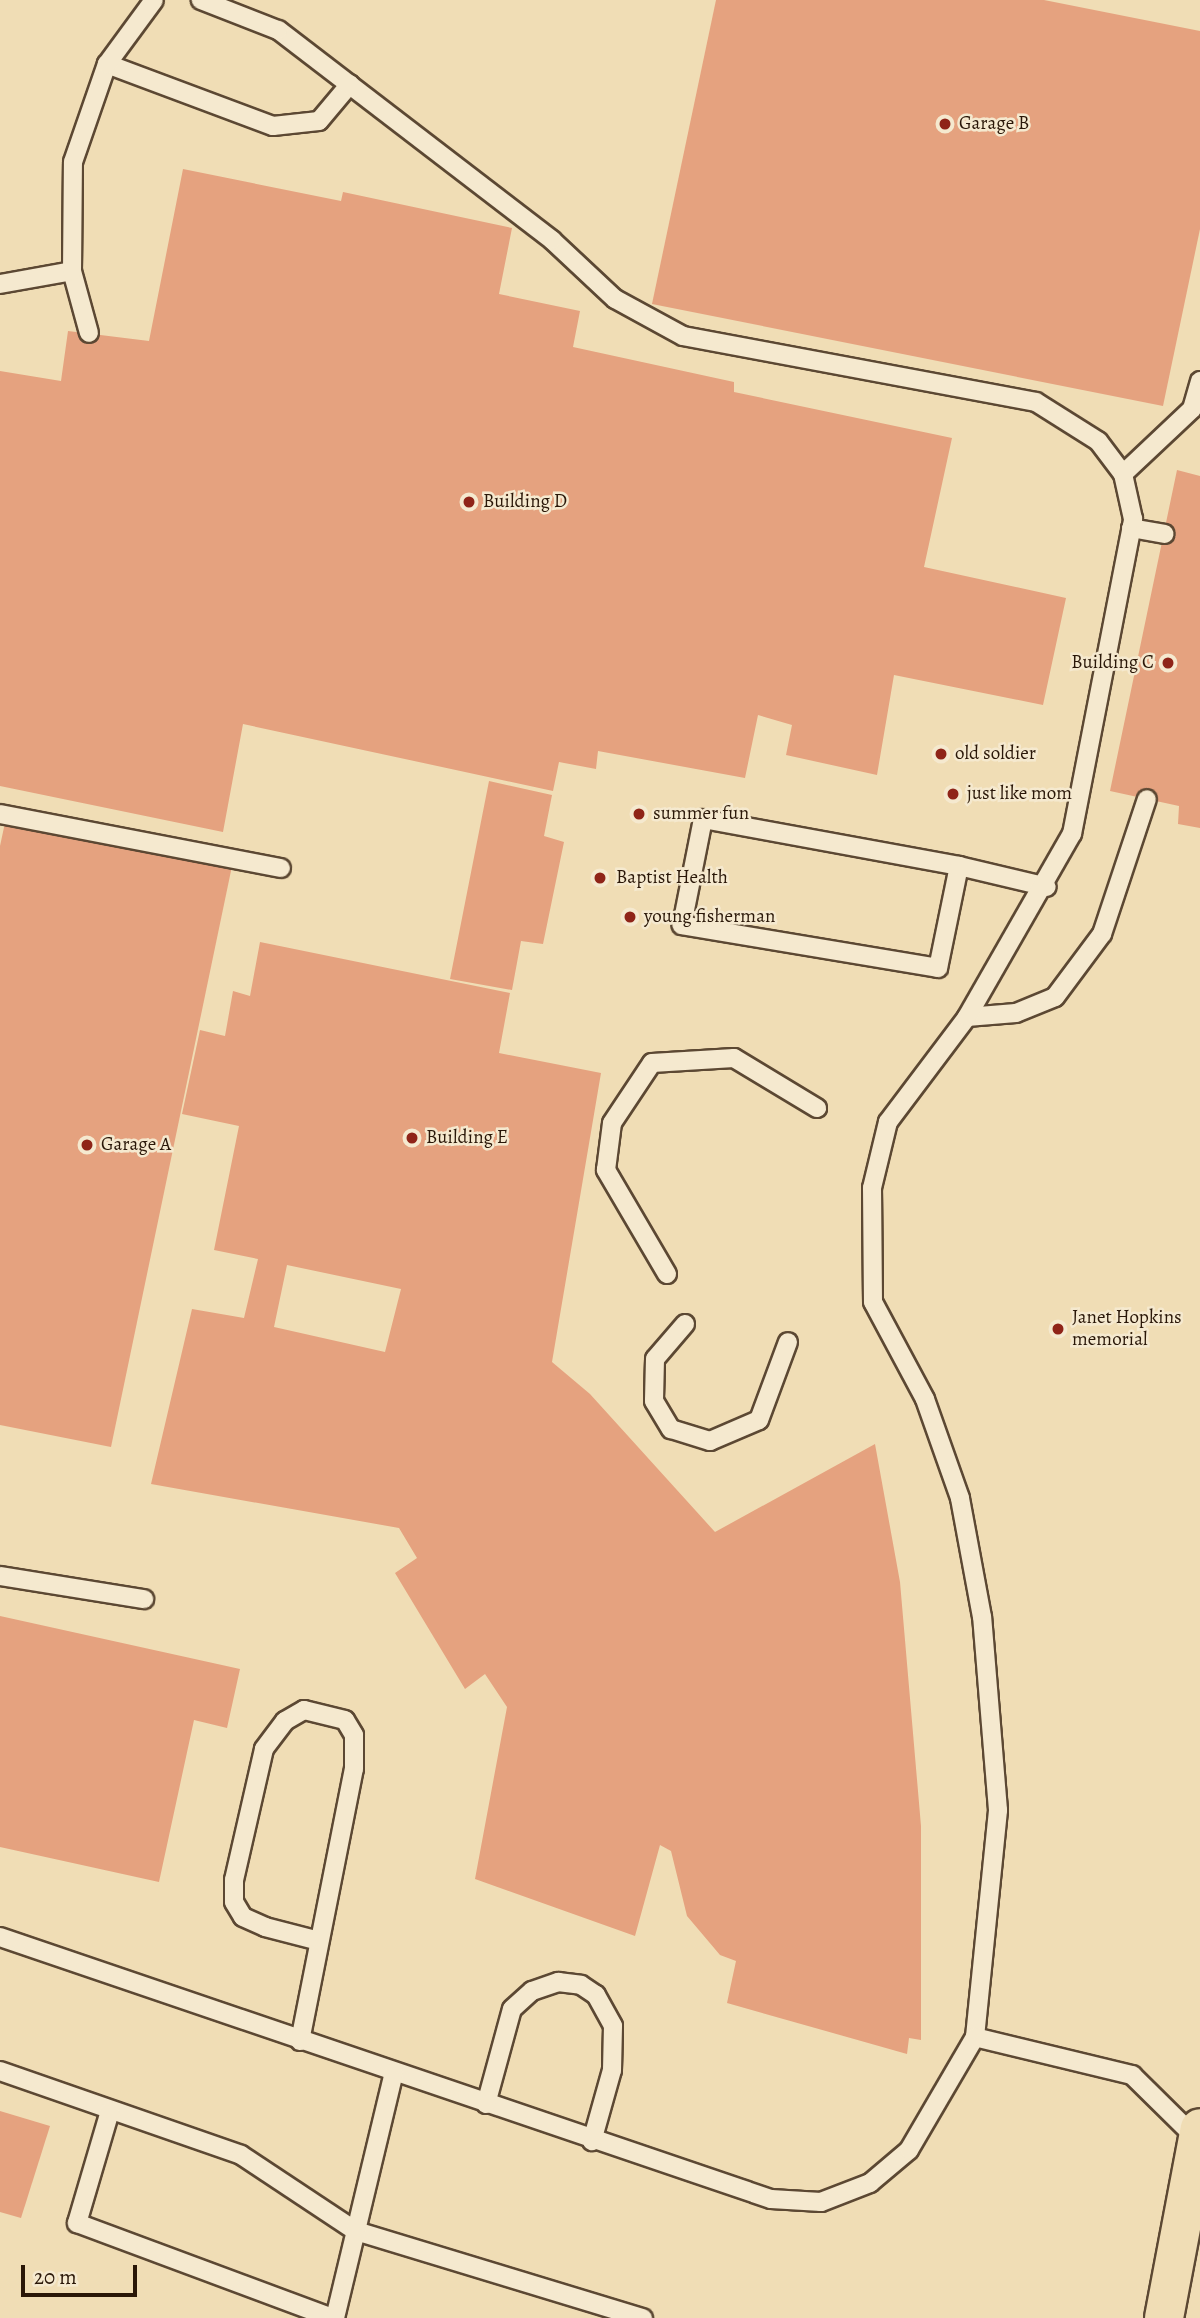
<!DOCTYPE html>
<style>
body{margin:0}
#map{position:relative;width:1200px;height:2318px;overflow:hidden;background:#f0ddb5;font-family:Alegreya,serif}
div>[style]{position:absolute}
.building>*{inset:0;background:#e5a27f}
.roads{filter:drop-shadow(2px 0 #5c4833) drop-shadow(-2px 0 #5c4833) drop-shadow(0 2px #5c4833) drop-shadow(0 -2px #5c4833)}
.service>*{height:18px;margin:-9px;padding:0 9px;transform-origin:9px;border-radius:9px;background:#f5e9cf}
.primary>*{height:38px;margin:-19px;padding:0 19px;transform-origin:19px;border-radius:19px;background:#f0ddb5}
.dots>*{width:19px;height:19px;translate:-50% -50%;box-sizing:border-box;border:4px solid #f5e9cf;border-radius:50%}
span{translate:-50% -50%;white-space:nowrap;text-align:center;line-height:1.15;-webkit-text-stroke:5px #f5e9cf;paint-order:stroke}
.poi-label{font-size:19px;color:#2a1708}
.left{translate:0 -50%;text-align:left}
.right{translate:-100% -50%;text-align:right}
.scale{position:absolute;left:21px;top:2265px;width:116px;height:32px;box-sizing:border-box;border:4px solid #2a1708;border-top:0;padding-left:9px;font-size:21px;line-height:24px;white-space:nowrap;color:#2a1708;-webkit-text-stroke:5px #f5e9cf;paint-order:stroke}
</style>
<div id="map">
<div class="building">
<div style="clip-path:polygon(716px 0,1044px 0,1200px 31px,1200px 229px,1163px 406px,652px 304px)"></div>
<div style="clip-path:polygon(183px 169px,341px 201px,343px 192px,512px 228px,499px 294px,580px 311px,573px 347px,734px 382px,734px 392px,952px 438px,924px 567px,1066px 598px,1043px 705px,894px 675px,877px 775px,786px 755px,792px 725px,758px 715px,745px 778px,598px 751px,596px 769px,559px 762px,553px 791px,243px 724px,223px 832px,0 786px,0 371px,61px 381px,68px 331px,149px 341px)"></div>
<div style="clip-path:polygon(1177px 470px,1200px 476px,1200px 828px,1178px 824px,1179px 806px,1110px 791px)"></div>
<div style="clip-path:polygon(489px 781px,552px 795px,544px 836px,564px 842px,543px 944px,521px 941px,512px 990px,450px 979px)"></div>
<div style="clip-path:polygon(6px 818px,232px 866px,111px 1447px,0 1425px,0 846px)"></div>
<div style="clip-path:polygon(evenodd,260px 942px,510px 993px,499px 1053px,601px 1073px,552px 1362px,590px 1394px,715px 1532px,875px 1444px,900px 1582px,921px 1826px,921px 2040px,909px 2038px,907px 2054px,727px 2003px,736px 1961px,720px 1955px,687px 1916px,671px 1851px,660px 1845px,635px 1936px,475px 1879px,507px 1707px,485px 1674px,465px 1689px,395px 1573px,417px 1558px,399px 1528px,151px 1484px,192px 1309px,244px 1318px,258px 1259px,214px 1250px,239px 1126px,182px 1114px,200px 1030px,225px 1036px,233px 991px,250px 996px,260px 942px,287px 1265px,401px 1289px,385px 1352px,274px 1327px,287px 1265px)"></div>
<div style="clip-path:polygon(0 1616px,240px 1669px,227px 1728px,194px 1720px,159px 1882px,0 1847px)"></div>
<div style="clip-path:polygon(0 2111px,50px 2126px,21px 2218px,0 2212px)"></div>
</div>
<div class="roads">
<div class="service">
<div style="left:107px;top:64px;width:177px;rotate:20.5deg"></div>
<div style="left:273px;top:126px;width:46px;rotate:-6.2deg"></div>
<div style="left:319px;top:121px;width:48px;rotate:-50deg"></div>
<div style="left:72px;top:271px;width:64px;rotate:74.7deg"></div>
<div style="left:0;top:284px;width:73px;rotate:-10.2deg"></div>
<div style="left:72px;top:271px;width:109px;rotate:-89.5deg"></div>
<div style="left:73px;top:162px;width:104px;rotate:-70.9deg"></div>
<div style="left:107px;top:64px;width:79px;rotate:-53.7deg"></div>
<div style="left:1123px;top:474px;width:95px;rotate:-43.3deg"></div>
<div style="left:1192px;top:409px;width:29px;rotate:-74deg"></div>
<div style="left:1131px;top:528px;width:34px;rotate:10deg"></div>
<div style="left:0;top:814px;width:286px;rotate:10.9deg"></div>
<div style="left:959px;top:866px;width:104px;rotate:101.6deg"></div>
<div style="left:938px;top:968px;width:260px;rotate:-170.5deg"></div>
<div style="left:682px;top:925px;width:108px;rotate:-78.8deg"></div>
<div style="left:703px;top:819px;width:260px;rotate:10.4deg"></div>
<div style="left:959px;top:866px;width:90px;rotate:13.4deg"></div>
<div style="left:967px;top:1017px;width:49px;rotate:-4.7deg"></div>
<div style="left:1016px;top:1013px;width:42px;rotate:-22.3deg"></div>
<div style="left:1055px;top:997px;width:79px;rotate:-53.3deg"></div>
<div style="left:1102px;top:934px;width:142px;rotate:-71.6deg"></div>
<div style="left:667px;top:1274px;width:121px;rotate:-120.4deg"></div>
<div style="left:606px;top:1170px;width:47px;rotate:-82.7deg"></div>
<div style="left:612px;top:1123px;width:72px;rotate:-56.3deg"></div>
<div style="left:652px;top:1063px;width:82px;rotate:-3.5deg"></div>
<div style="left:734px;top:1058px;width:97px;rotate:31.1deg"></div>
<div style="left:685px;top:1324px;width:46px;rotate:130.6deg"></div>
<div style="left:655px;top:1359px;width:42px;rotate:91.4deg"></div>
<div style="left:654px;top:1401px;width:33px;rotate:59deg"></div>
<div style="left:671px;top:1429px;width:41px;rotate:17.1deg"></div>
<div style="left:710px;top:1441px;width:53px;rotate:-23.2deg"></div>
<div style="left:759px;top:1420px;width:83px;rotate:-69.6deg"></div>
<div style="left:0;top:1576px;width:146px;rotate:9.1deg"></div>
<div style="left:0;top:1937px;width:814px;rotate:18.77deg"></div>
<div style="left:771px;top:2199px;width:50px;rotate:3.4deg"></div>
<div style="left:821px;top:2202px;width:53px;rotate:-21.2deg"></div>
<div style="left:870px;top:2183px;width:51px;rotate:-40.2deg"></div>
<div style="left:909px;top:2150px;width:131px;rotate:-59.7deg"></div>
<div style="left:975px;top:2037px;width:228px;rotate:-84.2deg"></div>
<div style="left:998px;top:1810px;width:194px;rotate:-94.7deg"></div>
<div style="left:982px;top:1617px;width:121px;rotate:-100.5deg"></div>
<div style="left:960px;top:1498px;width:105px;rotate:-109.5deg"></div>
<div style="left:925px;top:1399px;width:110px;rotate:-118.2deg"></div>
<div style="left:873px;top:1302px;width:114px;rotate:-90.5deg"></div>
<div style="left:872px;top:1188px;width:68px;rotate:-76.4deg"></div>
<div style="left:888px;top:1122px;width:131px;rotate:-53deg"></div>
<div style="left:967px;top:1017px;width:211px;rotate:-60.2deg"></div>
<div style="left:1072px;top:834px;width:321px;rotate:-79deg"></div>
<div style="left:1133px;top:519px;width:46px;rotate:-102.5deg"></div>
<div style="left:1123px;top:474px;width:41px;rotate:-127.1deg"></div>
<div style="left:1098px;top:441px;width:73px;rotate:-147.8deg"></div>
<div style="left:1036px;top:402px;width:359px;rotate:-169.4deg"></div>
<div style="left:683px;top:336px;width:77px;rotate:-151.4deg"></div>
<div style="left:615px;top:299px;width:86px;rotate:-136.9deg"></div>
<div style="left:552px;top:240px;width:345px;rotate:-142.5deg"></div>
<div style="left:278px;top:30px;width:83px;rotate:-158.7deg"></div>
<div style="left:975px;top:2037px;width:162px;rotate:13.6deg"></div>
<div style="left:1132px;top:2075px;width:91px;rotate:44.6deg"></div>
<div style="left:300px;top:2041px;width:277px;rotate:-78.8deg"></div>
<div style="left:354px;top:1769px;width:34px;rotate:-90deg"></div>
<div style="left:354px;top:1735px;width:17px;rotate:-121deg"></div>
<div style="left:345px;top:1720px;width:42px;rotate:-166.3deg"></div>
<div style="left:304px;top:1710px;width:22px;rotate:150deg"></div>
<div style="left:285px;top:1721px;width:35px;rotate:127deg"></div>
<div style="left:264px;top:1749px;width:134px;rotate:102.9deg"></div>
<div style="left:234px;top:1880px;width:22px;rotate:90deg"></div>
<div style="left:234px;top:1902px;width:17px;rotate:59deg"></div>
<div style="left:243px;top:1917px;width:24px;rotate:24deg"></div>
<div style="left:265px;top:1927px;width:56px;rotate:14.5deg"></div>
<div style="left:0;top:2071px;width:255px;rotate:19.2deg"></div>
<div style="left:241px;top:2155px;width:138px;rotate:33.5deg"></div>
<div style="left:356px;top:2231px;width:300px;rotate:16.9deg"></div>
<div style="left:486px;top:2104px;width:98px;rotate:-74.7deg"></div>
<div style="left:512px;top:2009px;width:27px;rotate:-42deg"></div>
<div style="left:532px;top:1991px;width:28px;rotate:-19deg"></div>
<div style="left:558px;top:1982px;width:23px;rotate:7deg"></div>
<div style="left:581px;top:1985px;width:18px;rotate:34deg"></div>
<div style="left:596px;top:1995px;width:35px;rotate:61deg"></div>
<div style="left:613px;top:2026px;width:44px;rotate:91.3deg"></div>
<div style="left:612px;top:2070px;width:74px;rotate:105.7deg"></div>
<div style="left:110px;top:2111px;width:117px;rotate:106.4deg"></div>
<div style="left:77px;top:2223px;width:272px;rotate:20.4deg"></div>
<div style="left:335px;top:2318px;width:252px;rotate:-76.5deg"></div>
</div>
<div class="primary">
<div style="left:1164px;top:2318px;width:193px;rotate:-79.3deg"></div>
</div>
</div>
<div class="dots">
<div style="left:945px;top:124px;background:#8f2418"></div>
<div style="left:469px;top:502px;background:#8f2418"></div>
<div style="left:1168px;top:663px;background:#8f2418"></div>
<div style="left:941px;top:754px;background:#8f2418"></div>
<div style="left:953px;top:794px;background:#8f2418"></div>
<div style="left:639px;top:814px;background:#8f2418"></div>
<div style="left:600px;top:878px;background:#8f2418"></div>
<div style="left:630px;top:917px;background:#8f2418"></div>
<div style="left:412px;top:1138px;background:#8f2418"></div>
<div style="left:87px;top:1145px;background:#8f2418"></div>
<div style="left:1058px;top:1329px;background:#8f2418"></div>
</div>
<div class="poi-label">
<span class="left" style="left:959px;top:124px">Garage B</span>
<span class="left" style="left:483px;top:502px">Building D</span>
<span class="right" style="left:1154px;top:663px">Building C</span>
<span class="left" style="left:955px;top:754px">old soldier</span>
<span class="left" style="left:967px;top:794px">just like mom</span>
<span class="left" style="left:653px;top:814px">summer fun</span>
<span class="left" style="left:616px;top:878px">Baptist Health</span>
<span class="left" style="left:644px;top:917px">young fisherman</span>
<span class="left" style="left:426px;top:1138px">Building E</span>
<span class="left" style="left:101px;top:1145px">Garage A</span>
<span class="left" style="left:1072px;top:1329px">Janet Hopkins<br>memorial</span>
</div>
<div class="scale">20 m</div>
</div>
